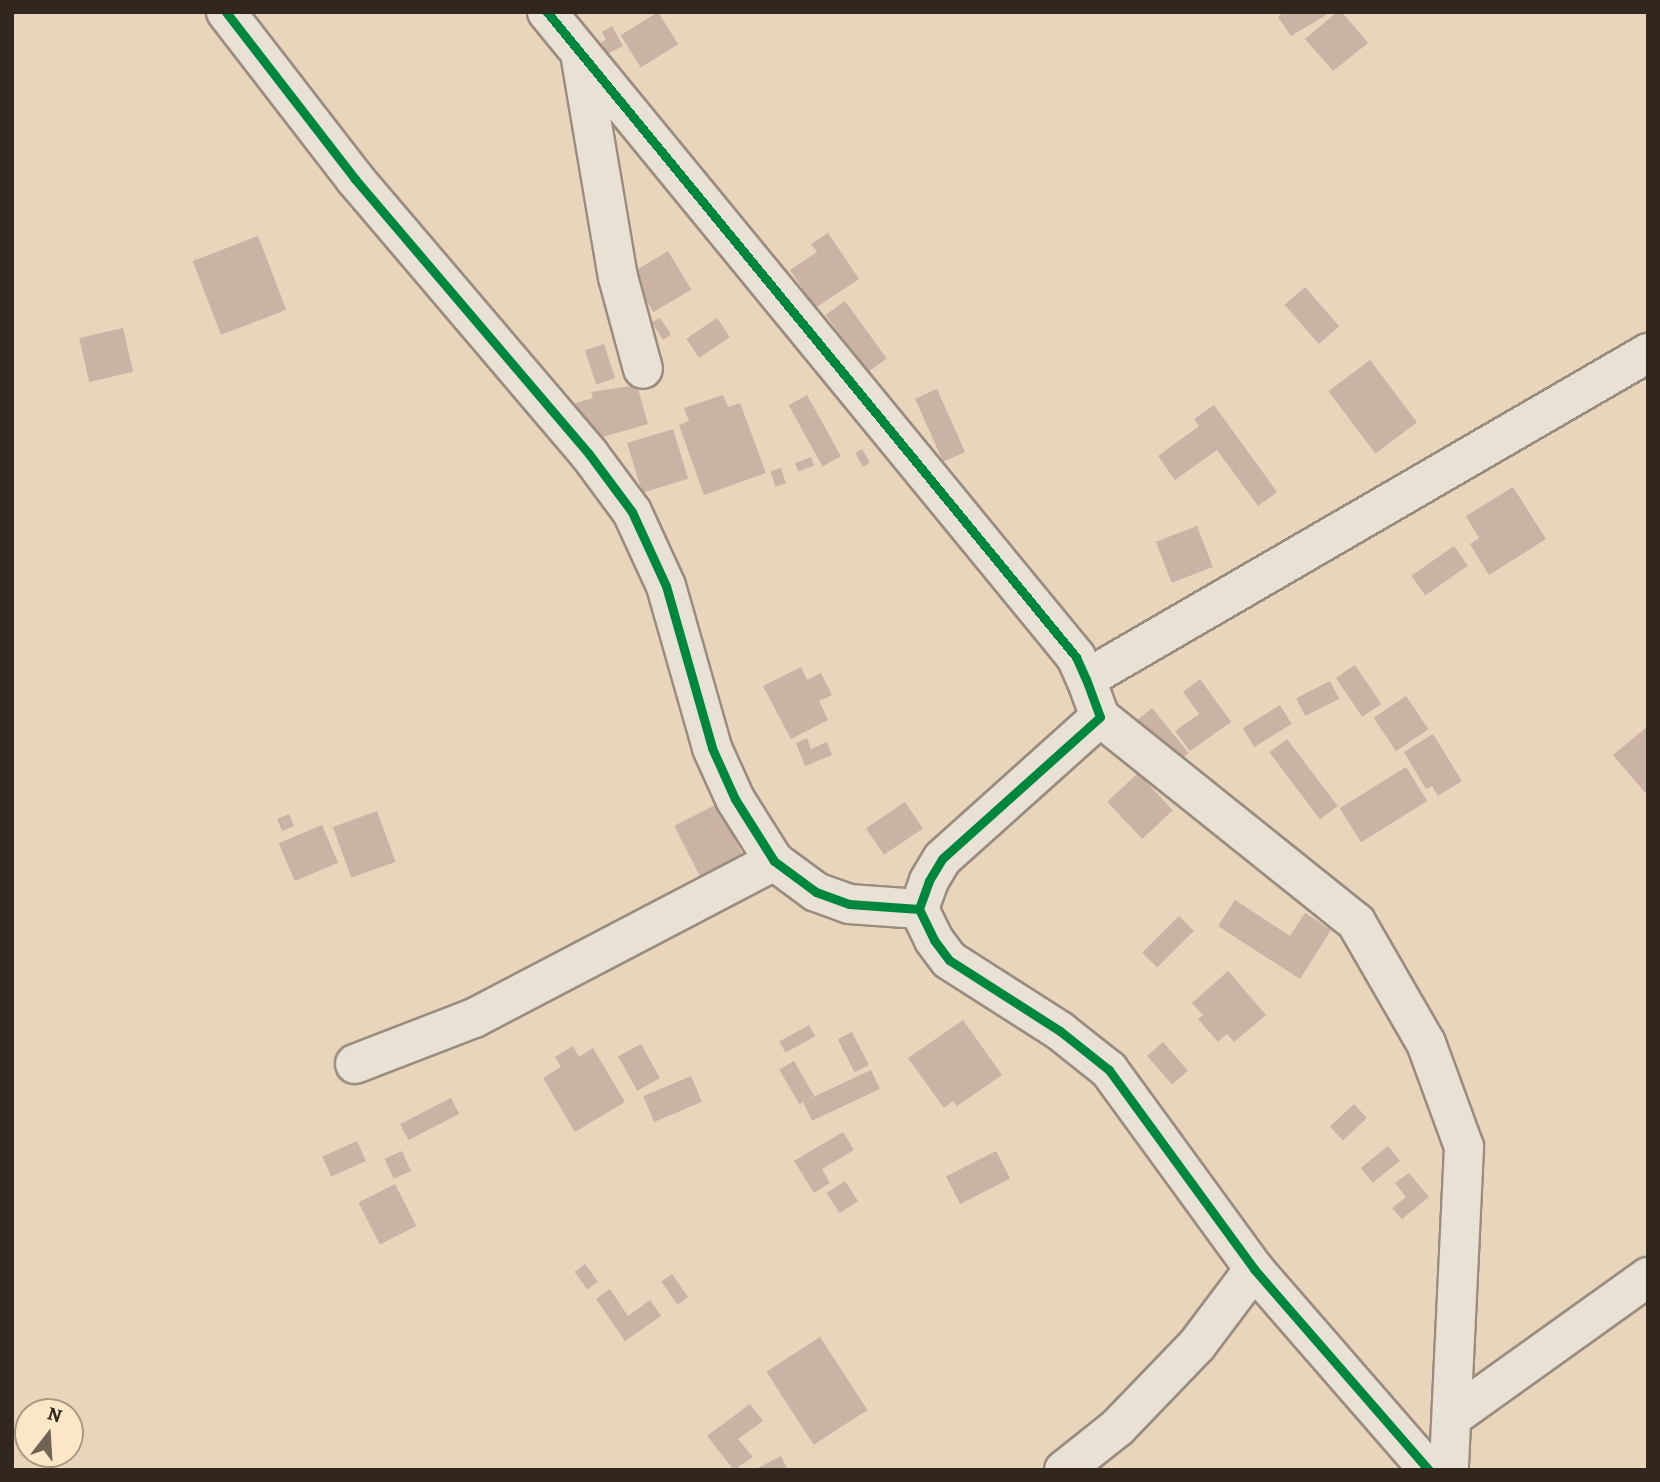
<!DOCTYPE html>
<style>
body{margin:0}
#map{position:relative;width:1660px;height:1482px;overflow:hidden;background:#e8d5bc;font-family:Alegreya,serif}
div>[style]{position:absolute}
.building>*{inset:0;background:#cab2a4;transform-origin:0 0}
.roads{filter:drop-shadow(2px 0 #998d7e) drop-shadow(-2px 0 #998d7e) drop-shadow(0 2px #998d7e) drop-shadow(0 -2px #998d7e)}
.minor>*{height:38px;margin:-19px;padding:0 19px;transform-origin:19px;border-radius:19px;background:#eae1d5}
.cycleway>*{height:9px;margin:-4.5px;padding:0 4.5px;transform-origin:4.5px;border-radius:4.5px;background:#00873e}
span{translate:-50% -50%;white-space:nowrap;text-align:center;line-height:1.15;-webkit-text-stroke:6px #fbe6c8;paint-order:stroke}
.frame{position:absolute;inset:0;border:14px solid #31271e;pointer-events:none}
.north{position:absolute;left:14px;top:1398px;width:70px;height:70px;box-sizing:border-box;background:#fbe6c8;border:2px solid #aa9a84;border-radius:50%;rotate:17deg;font-size:19px;font-weight:700;line-height:28px;text-align:center;color:#31271e}
.north::after{content:'';display:block;margin:auto;width:24px;height:32px;background:#716455;clip-path:polygon(50% 0,100% 100%,50% 72%,0 100%)}
</style>
<div id="map">
<div class="building">
<div style="left:658px;top:12px;width:38px;height:44px;rotate:58deg"></div>
<div style="clip-path:polygon(1284px 12px,1331px 12px,1291px 36px,1278px 17px)"></div>
<div style="clip-path:polygon(1337px 12px,1342px 12px,1368px 43px,1333px 71px,1305px 39px)"></div>
<div style="clip-path:polygon(612px 26px,623px 46px,607px 54px,601px 42px,606px 40px,602px 32px)"></div>
<div style="clip-path:polygon(828px 233px,859px 279px,815px 308px,790px 270px,817px 252px,811px 244px)"></div>
<div style="left:258px;top:236px;width:79px;height:70px;rotate:69deg"></div>
<div style="left:668px;top:251px;width:45px;height:44px;rotate:59deg"></div>
<div style="left:1305px;top:287px;width:52px;height:27px;rotate:49deg"></div>
<div style="left:845px;top:301px;width:71px;height:24px;rotate:54deg"></div>
<div style="clip-path:polygon(660px 318px,671px 334px,663px 340px,652px 322px)"></div>
<div style="left:717px;top:318px;width:23px;height:37px;rotate:56deg"></div>
<div style="left:123px;top:328px;width:45px;height:45px;rotate:77deg"></div>
<div style="left:604px;top:344px;width:36px;height:20px;rotate:72deg"></div>
<div style="left:1370px;top:360px;width:78px;height:52px;rotate:53deg"></div>
<div style="clip-path:polygon(637px 385px,648px 424px,592px 440px,580px 428px,573px 404px,593px 398px,591px 392px)"></div>
<div style="left:937px;top:389px;width:69px;height:24px;rotate:66deg"></div>
<div style="clip-path:polygon(723px 395px,728px 407px,740px 403px,766px 473px,704px 495px,679px 425px,689px 421px,684px 408px)"></div>
<div style="left:807px;top:395px;width:70px;height:21px;rotate:61deg"></div>
<div style="clip-path:polygon(1214px 405px,1277px 492px,1258px 506px,1217px 450px,1175px 480px,1158px 456px,1199px 426px,1194px 419px)"></div>
<div style="left:673px;top:429px;width:52px;height:48px;rotate:73deg"></div>
<div style="left:862px;top:449px;width:16px;height:8px;rotate:60deg"></div>
<div style="left:811px;top:457px;width:9px;height:17px;rotate:69deg"></div>
<div style="left:781px;top:468px;width:16px;height:11px;rotate:72deg"></div>
<div style="clip-path:polygon(1513px 487px,1546px 539px,1489px 575px,1470px 544px,1479px 538px,1466px 516px)"></div>
<div style="left:1197px;top:526px;width:44px;height:44px;rotate:69deg"></div>
<div style="left:1454px;top:546px;width:24px;height:52px;rotate:55deg"></div>
<div style="left:1355px;top:665px;width:47px;height:23px;rotate:56deg"></div>
<div style="clip-path:polygon(801px 667px,807px 680px,821px 673px,832px 695px,819px 701px,828px 720px,791px 739px,763px 686px)"></div>
<div style="clip-path:polygon(1200px 679px,1231px 722px,1190px 751px,1175px 731px,1199px 714px,1183px 692px)"></div>
<div style="left:1330px;top:681px;width:20px;height:38px;rotate:63deg"></div>
<div style="left:1406px;top:696px;width:40px;height:39px;rotate:56deg"></div>
<div style="left:1280px;top:705px;width:22px;height:44px;rotate:58deg"></div>
<div style="left:1152px;top:708px;width:58px;height:21px;rotate:51deg"></div>
<div style="clip-path:polygon(1648px 726px,1648px 796px,1613px 755px)"></div>
<div style="clip-path:polygon(1433px 734px,1462px 781px,1438px 796px,1432px 786px,1426px 789px,1404px 752px)"></div>
<div style="clip-path:polygon(807px 738px,811px 749px,827px 742px,832px 755px,805px 766px,796px 743px)"></div>
<div style="left:1287px;top:739px;width:84px;height:22px;rotate:53deg"></div>
<div style="left:1406px;top:767px;width:40px;height:78px;rotate:58deg"></div>
<div style="left:1138px;top:773px;width:51px;height:42px;rotate:47deg"></div>
<div style="left:905px;top:802px;width:32px;height:47px;rotate:56deg"></div>
<div style="left:717px;top:804px;width:65px;height:48px;rotate:63deg"></div>
<div style="left:377px;top:811px;width:54px;height:47px;rotate:70deg"></div>
<div style="left:289px;top:814px;width:13px;height:13px;rotate:67deg"></div>
<div style="left:322px;top:825px;width:41px;height:47px;rotate:67deg"></div>
<div style="clip-path:polygon(1235px 900px,1290px 936px,1305px 913px,1331px 930px,1300px 979px,1218px 926px)"></div>
<div style="left:1179px;top:916px;width:21px;height:52px;rotate:45deg"></div>
<div style="clip-path:polygon(1228px 971px,1266px 1015px,1234px 1042px,1227px 1034px,1218px 1042px,1198px 1019px,1203px 1015px,1192px 1003px)"></div>
<div style="clip-path:polygon(963px 1020px,1002px 1075px,957px 1106px,953px 1101px,944px 1108px,908px 1058px)"></div>
<div style="left:809px;top:1025px;width:13px;height:34px;rotate:61deg"></div>
<div style="left:852px;top:1032px;width:37px;height:16px;rotate:63deg"></div>
<div style="left:1163px;top:1042px;width:38px;height:21px;rotate:49deg"></div>
<div style="left:641px;top:1044px;width:39px;height:26px;rotate:61deg"></div>
<div style="clip-path:polygon(573px 1046px,579px 1057px,593px 1048px,625px 1102px,575px 1132px,543px 1078px,561px 1067px,555px 1057px)"></div>
<div style="left:794px;top:1061px;width:40px;height:17px;rotate:60deg"></div>
<div style="left:871px;top:1070px;width:21px;height:75px;rotate:65deg"></div>
<div style="left:691px;top:1076px;width:28px;height:52px;rotate:67deg"></div>
<div style="left:451px;top:1098px;width:18px;height:57px;rotate:63deg"></div>
<div style="left:1354px;top:1104px;width:19px;height:33px;rotate:47deg"></div>
<div style="clip-path:polygon(843px 1132px,854px 1150px,822px 1169px,830px 1183px,814px 1193px,794px 1161px)"></div>
<div style="left:357px;top:1141px;width:22px;height:38px;rotate:66deg"></div>
<div style="left:1388px;top:1146px;width:19px;height:35px;rotate:51deg"></div>
<div style="left:402px;top:1151px;width:22px;height:19px;rotate:66deg"></div>
<div style="left:996px;top:1151px;width:31px;height:56px;rotate:63deg"></div>
<div style="clip-path:polygon(1409px 1173px,1429px 1197px,1402px 1219px,1392px 1208px,1406px 1197px,1395px 1183px)"></div>
<div style="left:845px;top:1181px;width:24px;height:22px;rotate:57deg"></div>
<div style="left:395px;top:1184px;width:47px;height:41px;rotate:63deg"></div>
<div style="left:585px;top:1264px;width:22px;height:13px;rotate:54deg"></div>
<div style="left:672px;top:1274px;width:28px;height:13px;rotate:55deg"></div>
<div style="clip-path:polygon(610px 1289px,628px 1316px,650px 1300px,661px 1316px,625px 1341px,596px 1299px)"></div>
<div style="left:820px;top:1337px;width:87px;height:64px;rotate:57deg"></div>
<div style="clip-path:polygon(750px 1404px,763px 1421px,738px 1439px,753px 1457px,734px 1470px,707px 1436px)"></div>
<div style="clip-path:polygon(781px 1456px,788px 1470px,754px 1470px)"></div>
</div>
<div class="roads">
<div class="minor">
<div style="left:226px;top:12px;width:211px;rotate:52.3deg"></div>
<div style="left:355px;top:179px;width:361px;rotate:49.6deg"></div>
<div style="left:589px;top:454px;width:72px;rotate:53.4deg"></div>
<div style="left:632px;top:512px;width:81px;rotate:65.3deg"></div>
<div style="left:666px;top:586px;width:168px;rotate:74.1deg"></div>
<div style="left:712px;top:748px;width:56px;rotate:65.7deg"></div>
<div style="left:735px;top:799px;width:73px;rotate:57.8deg"></div>
<div style="left:774px;top:861px;width:52px;rotate:36.4deg"></div>
<div style="left:816px;top:892px;width:35px;rotate:20deg"></div>
<div style="left:849px;top:904px;width:70px;rotate:4.1deg"></div>
<div style="left:547px;top:12px;width:834px;rotate:50.64deg"></div>
<div style="left:1076px;top:657px;width:24px;rotate:66deg"></div>
<div style="left:1086px;top:679px;width:40px;rotate:69.8deg"></div>
<div style="left:1100px;top:717px;width:212px;rotate:138.1deg"></div>
<div style="left:942px;top:859px;width:26px;rotate:121deg"></div>
<div style="left:929px;top:881px;width:30px;rotate:110deg"></div>
<div style="left:919px;top:909px;width:34px;rotate:64deg"></div>
<div style="left:934px;top:940px;width:25px;rotate:53deg"></div>
<div style="left:949px;top:960px;width:132px;rotate:32.6deg"></div>
<div style="left:1060px;top:1031px;width:63px;rotate:38.5deg"></div>
<div style="left:1109px;top:1070px;width:246px;rotate:53.9deg"></div>
<div style="left:1254px;top:1269px;width:267px;rotate:49deg"></div>
<div style="left:581px;top:59px;width:221px;rotate:80.4deg"></div>
<div style="left:618px;top:277px;width:95px;rotate:74.8deg"></div>
<div style="left:1086px;top:679px;width:650px;rotate:-30.12deg"></div>
<div style="left:1100px;top:717px;width:328px;rotate:38.7deg"></div>
<div style="left:1356px;top:922px;width:140px;rotate:60deg"></div>
<div style="left:1426px;top:1043px;width:111px;rotate:69.9deg"></div>
<div style="left:1464px;top:1147px;width:323px;rotate:92.7deg"></div>
<div style="left:355px;top:1064px;width:128px;rotate:-21.1deg"></div>
<div style="left:474px;top:1018px;width:339px;rotate:-27.6deg"></div>
<div style="left:1454px;top:1416px;width:239px;rotate:-35.6deg"></div>
<div style="left:1064px;top:1470px;width:69px;rotate:-38.5deg"></div>
<div style="left:1118px;top:1427px;width:114px;rotate:-46.1deg"></div>
<div style="left:1197px;top:1345px;width:95px;rotate:-53.1deg"></div>
</div>
</div>
<div class="cycleway">
<div style="left:226px;top:12px;width:211px;rotate:52.3deg"></div>
<div style="left:355px;top:179px;width:361px;rotate:49.6deg"></div>
<div style="left:589px;top:454px;width:72px;rotate:53.4deg"></div>
<div style="left:632px;top:512px;width:81px;rotate:65.3deg"></div>
<div style="left:666px;top:586px;width:168px;rotate:74.1deg"></div>
<div style="left:712px;top:748px;width:56px;rotate:65.7deg"></div>
<div style="left:735px;top:799px;width:73px;rotate:57.8deg"></div>
<div style="left:774px;top:861px;width:52px;rotate:36.4deg"></div>
<div style="left:816px;top:892px;width:35px;rotate:20deg"></div>
<div style="left:849px;top:904px;width:70px;rotate:4.1deg"></div>
<div style="left:547px;top:12px;width:834px;rotate:50.64deg"></div>
<div style="left:1076px;top:657px;width:24px;rotate:66deg"></div>
<div style="left:1086px;top:679px;width:40px;rotate:69.8deg"></div>
<div style="left:1100px;top:717px;width:212px;rotate:138.1deg"></div>
<div style="left:942px;top:859px;width:26px;rotate:121deg"></div>
<div style="left:929px;top:881px;width:30px;rotate:110deg"></div>
<div style="left:919px;top:909px;width:34px;rotate:64deg"></div>
<div style="left:934px;top:940px;width:25px;rotate:53deg"></div>
<div style="left:949px;top:960px;width:132px;rotate:32.6deg"></div>
<div style="left:1060px;top:1031px;width:63px;rotate:38.5deg"></div>
<div style="left:1109px;top:1070px;width:246px;rotate:53.9deg"></div>
<div style="left:1254px;top:1269px;width:267px;rotate:49deg"></div>
</div>
<div class="frame"></div>
<div class="north">N</div>
</div>
